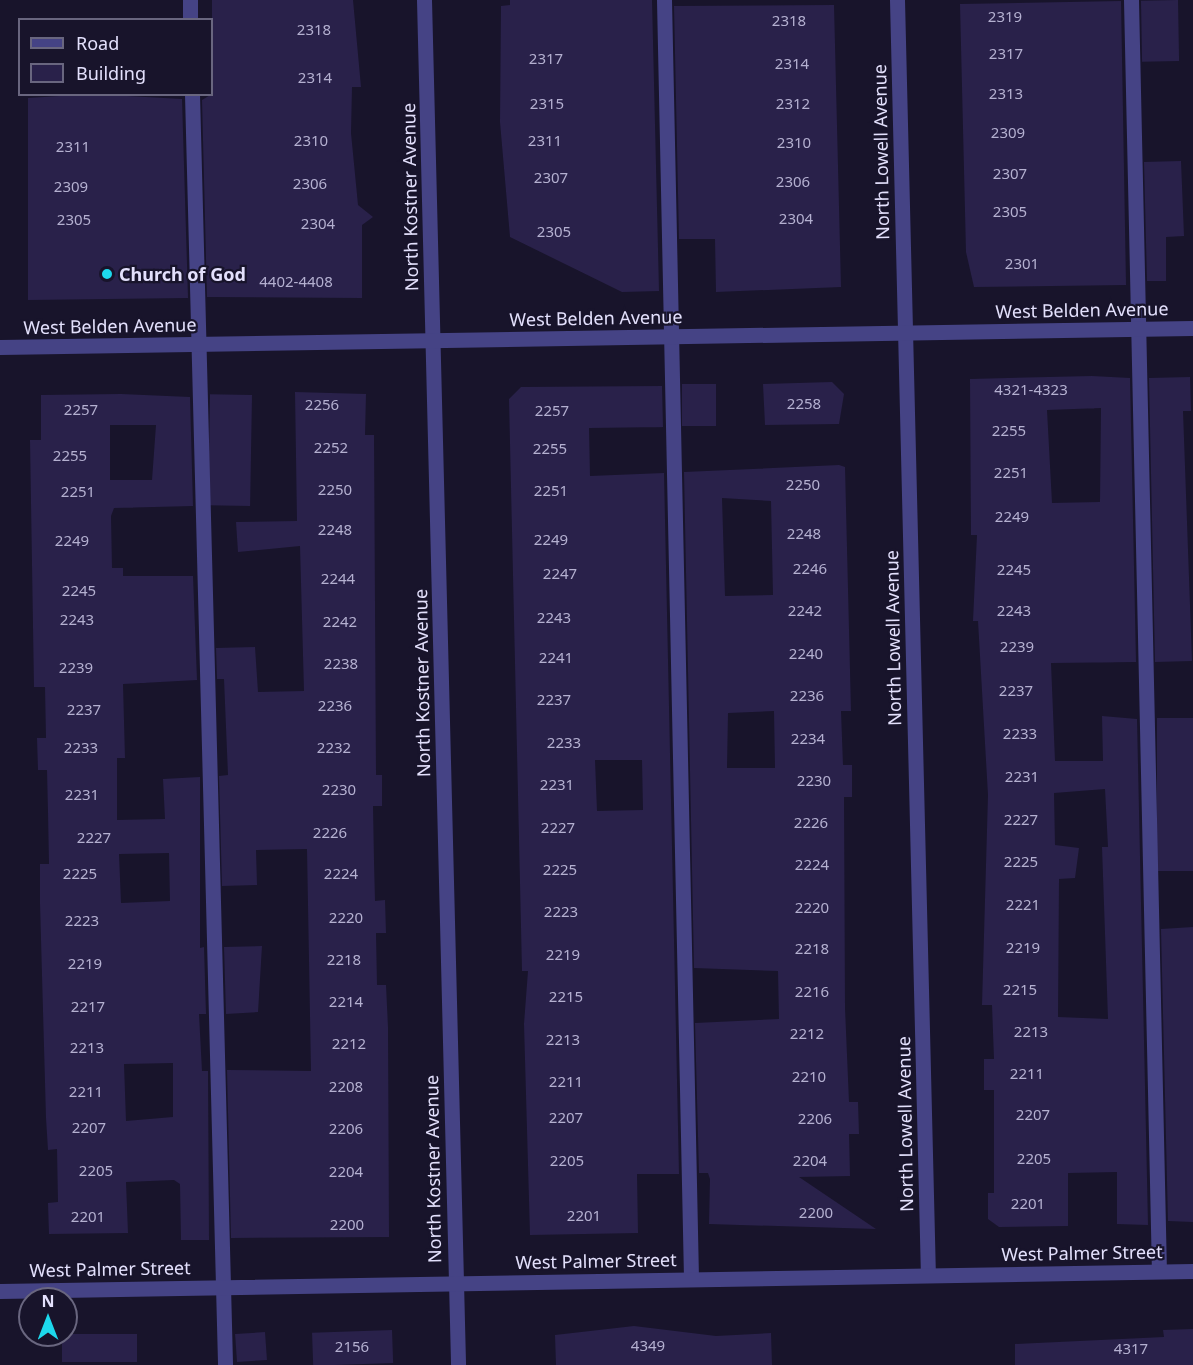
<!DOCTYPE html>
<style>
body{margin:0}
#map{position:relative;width:1193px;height:1365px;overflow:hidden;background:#18142b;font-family:"Noto Sans",sans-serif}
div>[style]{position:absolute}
.building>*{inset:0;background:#29214a;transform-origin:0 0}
.minor>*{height:15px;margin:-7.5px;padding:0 7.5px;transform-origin:7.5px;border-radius:7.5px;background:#454385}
.dots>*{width:16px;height:16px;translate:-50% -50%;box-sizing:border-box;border:3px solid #18142b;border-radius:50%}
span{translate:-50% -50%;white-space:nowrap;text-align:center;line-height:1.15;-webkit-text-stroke:4.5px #18142b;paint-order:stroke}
.number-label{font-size:15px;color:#b4b0d0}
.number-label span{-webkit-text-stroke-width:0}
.street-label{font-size:18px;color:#e3e0fc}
.poi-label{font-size:18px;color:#e3e0fc;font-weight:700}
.left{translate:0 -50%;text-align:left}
.legend{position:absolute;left:18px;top:18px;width:195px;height:78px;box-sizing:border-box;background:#18142b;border:2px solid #69667f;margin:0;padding:8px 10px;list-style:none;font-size:18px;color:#e3e0fc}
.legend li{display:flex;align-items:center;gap:12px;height:30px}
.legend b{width:30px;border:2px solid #69667f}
.north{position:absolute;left:18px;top:1287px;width:60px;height:60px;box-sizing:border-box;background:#18142b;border:2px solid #69667f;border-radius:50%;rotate:0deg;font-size:16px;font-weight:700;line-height:24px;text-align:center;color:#e3e0fc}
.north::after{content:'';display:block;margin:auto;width:21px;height:27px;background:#1dd8ec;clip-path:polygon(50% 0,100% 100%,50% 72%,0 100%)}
</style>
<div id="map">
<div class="building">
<div style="clip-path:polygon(212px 0,353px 0,361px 87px,352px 87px,351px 133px,358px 205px,373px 217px,362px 225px,362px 298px,207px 297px,202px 100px,212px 94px)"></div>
<div style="clip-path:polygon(510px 0,652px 0,659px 291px,622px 292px,510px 237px,500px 122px,501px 6px,510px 5px)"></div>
<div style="left:1178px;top:0;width:61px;height:37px;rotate:89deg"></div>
<div style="clip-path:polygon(1121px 1px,1126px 285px,974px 287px,966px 252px,960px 4px)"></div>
<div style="clip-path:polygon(834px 5px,841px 287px,716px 292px,715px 239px,679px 239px,674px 6px)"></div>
<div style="clip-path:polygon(91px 94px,182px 99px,188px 298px,28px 300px,28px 98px)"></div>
<div style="clip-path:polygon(1181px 161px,1184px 236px,1166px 237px,1166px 281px,1147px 281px,1144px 162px)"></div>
<div style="clip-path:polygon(evenodd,1092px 376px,1130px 378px,1136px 662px,1051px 663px,1055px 761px,1103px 761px,1102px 716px,1137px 719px,1148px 1225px,1117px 1224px,1117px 1172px,1068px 1173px,1068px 1226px,999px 1227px,988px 1219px,988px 1193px,994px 1193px,994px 1090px,984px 1090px,984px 1059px,994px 1059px,992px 1005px,982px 1005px,988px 795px,978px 621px,973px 621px,977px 535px,971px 535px,970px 379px,1092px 376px,1101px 408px,1100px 502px,1052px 503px,1047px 410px,1101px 408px,1092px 376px,1105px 789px,1108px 847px,1102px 847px,1108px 1019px,1058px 1017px,1059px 879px,1075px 878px,1079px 848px,1055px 845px,1054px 793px,1105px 789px)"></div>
<div style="clip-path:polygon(1190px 377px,1191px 411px,1183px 411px,1192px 661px,1155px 662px,1149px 378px)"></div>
<div style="clip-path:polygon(832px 382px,844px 394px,839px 424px,765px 425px,763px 384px)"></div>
<div style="left:716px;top:384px;width:42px;height:34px;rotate:90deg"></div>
<div style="clip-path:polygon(evenodd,662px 386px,663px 427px,589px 428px,590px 476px,664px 473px,679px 1174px,637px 1174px,638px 1233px,530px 1235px,524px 1024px,528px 971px,522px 971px,509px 399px,521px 387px,662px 386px,595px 760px,642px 760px,643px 810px,597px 811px,595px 760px)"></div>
<div style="clip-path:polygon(295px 392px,366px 394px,365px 435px,374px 435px,376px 775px,382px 775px,382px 806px,373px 806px,374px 861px,375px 901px,385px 900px,386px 933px,376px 933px,377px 985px,386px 985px,388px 1027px,389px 1237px,231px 1238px,227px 1070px,311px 1071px,307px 849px,256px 850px,257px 885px,222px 886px,219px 776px,228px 775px,224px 679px,217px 679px,216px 648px,255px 647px,258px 692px,304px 691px,300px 546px,238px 552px,236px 522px,297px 521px)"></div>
<div style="clip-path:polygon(evenodd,121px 394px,190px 397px,193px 506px,114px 508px,111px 516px,112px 568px,123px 568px,123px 576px,193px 576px,197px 680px,123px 684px,125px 758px,117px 758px,117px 820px,165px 819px,163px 779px,200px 777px,200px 948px,204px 947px,206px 1014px,199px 1014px,202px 1071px,208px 1071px,209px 1240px,181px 1240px,180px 1184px,174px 1180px,126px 1182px,128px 1233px,49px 1234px,48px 1203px,58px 1202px,57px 1149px,48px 1150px,46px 1118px,40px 903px,40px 864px,49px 864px,48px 812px,47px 770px,38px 770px,37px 738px,46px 738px,45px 687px,34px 687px,30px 440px,41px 440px,41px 395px,121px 394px,110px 425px,156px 425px,152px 480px,110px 480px,110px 425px,121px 394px,169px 853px,170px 901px,121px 903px,119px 854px,169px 853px,121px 394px,173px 1063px,173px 1117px,126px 1121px,124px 1064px,173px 1063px)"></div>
<div style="left:252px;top:395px;width:111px;height:42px;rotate:91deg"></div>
<div style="clip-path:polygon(evenodd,839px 465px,845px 467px,851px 711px,841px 711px,843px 765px,852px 765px,852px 797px,844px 797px,845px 1008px,849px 1102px,858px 1102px,859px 1134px,849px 1134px,850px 1176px,799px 1177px,876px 1229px,709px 1224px,710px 1179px,708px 1173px,699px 1173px,695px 1023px,779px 1019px,778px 971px,694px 968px,684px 472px,839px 465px,722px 498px,771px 501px,773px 595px,725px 596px,722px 498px,839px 465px,774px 711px,775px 768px,727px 768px,728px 713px,774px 711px)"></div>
<div style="left:1193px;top:718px;width:153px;height:36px;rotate:90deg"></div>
<div style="clip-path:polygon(1193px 927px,1193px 1222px,1168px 1221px,1161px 929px)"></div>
<div style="clip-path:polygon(262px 946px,258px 1012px,226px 1014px,224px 947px)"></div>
<div style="clip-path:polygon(634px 1326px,716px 1336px,771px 1333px,772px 1365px,556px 1365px,555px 1335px)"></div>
<div style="clip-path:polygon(1193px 1329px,1193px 1365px,1015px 1365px,1015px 1344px,1164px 1337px,1163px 1330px)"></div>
<div style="left:392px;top:1330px;width:33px;height:80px;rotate:88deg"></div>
<div style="left:265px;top:1332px;width:28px;height:30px;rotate:86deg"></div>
<div style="left:137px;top:1334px;width:28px;height:75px;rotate:90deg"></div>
</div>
<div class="minor">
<div style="left:190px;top:0;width:20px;rotate:90deg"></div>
<div style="left:424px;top:0;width:1365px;rotate:88.57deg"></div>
<div style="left:664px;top:0;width:1279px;rotate:88.79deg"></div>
<div style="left:897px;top:0;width:1275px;rotate:88.61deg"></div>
<div style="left:1131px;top:0;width:1271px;rotate:88.74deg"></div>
<div style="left:192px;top:94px;width:1271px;rotate:88.51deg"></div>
<div style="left:0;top:347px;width:1193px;rotate:-0.91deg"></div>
<div style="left:0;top:1291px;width:1193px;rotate:-0.96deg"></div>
</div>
<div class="dots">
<div style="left:107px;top:274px;background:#1dd8ec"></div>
</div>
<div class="number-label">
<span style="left:1005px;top:17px">2319</span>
<span style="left:789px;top:21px">2318</span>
<span style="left:314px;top:30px">2318</span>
<span style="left:1006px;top:54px">2317</span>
<span style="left:546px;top:59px">2317</span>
<span style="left:792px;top:64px">2314</span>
<span style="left:315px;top:78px">2314</span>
<span style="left:1006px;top:94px">2313</span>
<span style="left:547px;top:104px">2315</span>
<span style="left:793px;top:104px">2312</span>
<span style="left:1008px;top:133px">2309</span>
<span style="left:311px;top:141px">2310</span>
<span style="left:545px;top:141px">2311</span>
<span style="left:794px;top:143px">2310</span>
<span style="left:73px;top:147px">2311</span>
<span style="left:1010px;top:174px">2307</span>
<span style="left:551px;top:178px">2307</span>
<span style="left:793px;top:182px">2306</span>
<span style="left:310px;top:184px">2306</span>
<span style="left:71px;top:187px">2309</span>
<span style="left:1010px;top:212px">2305</span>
<span style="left:796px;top:219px">2304</span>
<span style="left:74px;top:220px">2305</span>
<span style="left:318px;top:224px">2304</span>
<span style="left:554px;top:232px">2305</span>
<span style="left:1022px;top:264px">2301</span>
<span style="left:296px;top:282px">4402-4408</span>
<span style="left:1031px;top:390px">4321-4323</span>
<span style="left:804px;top:404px">2258</span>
<span style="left:322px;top:405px">2256</span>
<span style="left:81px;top:410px">2257</span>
<span style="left:552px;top:411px">2257</span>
<span style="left:1009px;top:431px">2255</span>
<span style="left:331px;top:448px">2252</span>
<span style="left:550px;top:449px">2255</span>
<span style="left:70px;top:456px">2255</span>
<span style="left:1011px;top:473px">2251</span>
<span style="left:803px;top:485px">2250</span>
<span style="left:335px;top:490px">2250</span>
<span style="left:551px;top:491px">2251</span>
<span style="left:78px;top:492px">2251</span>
<span style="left:1012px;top:517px">2249</span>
<span style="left:335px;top:530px">2248</span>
<span style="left:804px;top:534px">2248</span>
<span style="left:551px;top:540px">2249</span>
<span style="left:72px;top:541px">2249</span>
<span style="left:810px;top:569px">2246</span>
<span style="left:1014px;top:570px">2245</span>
<span style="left:560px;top:574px">2247</span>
<span style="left:338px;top:579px">2244</span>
<span style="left:79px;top:591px">2245</span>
<span style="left:805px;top:611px">2242</span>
<span style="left:1014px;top:611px">2243</span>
<span style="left:554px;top:618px">2243</span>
<span style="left:77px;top:620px">2243</span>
<span style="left:340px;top:622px">2242</span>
<span style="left:1017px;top:647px">2239</span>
<span style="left:806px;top:654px">2240</span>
<span style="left:556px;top:658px">2241</span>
<span style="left:341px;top:664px">2238</span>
<span style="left:76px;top:668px">2239</span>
<span style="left:1016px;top:691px">2237</span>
<span style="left:807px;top:696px">2236</span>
<span style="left:554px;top:700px">2237</span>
<span style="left:335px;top:706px">2236</span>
<span style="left:84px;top:710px">2237</span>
<span style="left:1020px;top:734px">2233</span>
<span style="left:808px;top:739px">2234</span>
<span style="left:564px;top:743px">2233</span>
<span style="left:81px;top:748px">2233</span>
<span style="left:334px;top:748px">2232</span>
<span style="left:1022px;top:777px">2231</span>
<span style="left:814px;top:781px">2230</span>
<span style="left:557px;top:785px">2231</span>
<span style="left:339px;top:790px">2230</span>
<span style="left:82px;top:795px">2231</span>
<span style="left:1021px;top:820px">2227</span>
<span style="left:811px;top:823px">2226</span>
<span style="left:558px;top:828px">2227</span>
<span style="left:330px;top:833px">2226</span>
<span style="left:94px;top:838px">2227</span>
<span style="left:1021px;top:862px">2225</span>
<span style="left:812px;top:865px">2224</span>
<span style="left:560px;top:870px">2225</span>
<span style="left:80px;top:874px">2225</span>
<span style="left:341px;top:874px">2224</span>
<span style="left:1023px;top:905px">2221</span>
<span style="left:812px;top:908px">2220</span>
<span style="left:561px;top:912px">2223</span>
<span style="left:346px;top:918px">2220</span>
<span style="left:82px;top:921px">2223</span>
<span style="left:1023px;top:948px">2219</span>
<span style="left:812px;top:949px">2218</span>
<span style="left:563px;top:955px">2219</span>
<span style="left:344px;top:960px">2218</span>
<span style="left:85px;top:964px">2219</span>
<span style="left:1020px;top:990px">2215</span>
<span style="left:812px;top:992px">2216</span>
<span style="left:566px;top:997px">2215</span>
<span style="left:346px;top:1002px">2214</span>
<span style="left:88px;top:1007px">2217</span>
<span style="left:1031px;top:1032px">2213</span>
<span style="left:807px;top:1034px">2212</span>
<span style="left:563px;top:1040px">2213</span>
<span style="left:349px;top:1044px">2212</span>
<span style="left:87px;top:1048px">2213</span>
<span style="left:1027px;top:1074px">2211</span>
<span style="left:809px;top:1077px">2210</span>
<span style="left:566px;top:1082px">2211</span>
<span style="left:346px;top:1087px">2208</span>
<span style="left:86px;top:1092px">2211</span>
<span style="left:1033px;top:1115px">2207</span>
<span style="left:566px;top:1118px">2207</span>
<span style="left:815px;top:1119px">2206</span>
<span style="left:89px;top:1128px">2207</span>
<span style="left:346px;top:1129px">2206</span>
<span style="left:1034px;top:1159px">2205</span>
<span style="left:567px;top:1161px">2205</span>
<span style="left:810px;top:1161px">2204</span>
<span style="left:96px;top:1171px">2205</span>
<span style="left:346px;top:1172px">2204</span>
<span style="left:1028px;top:1204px">2201</span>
<span style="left:816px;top:1213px">2200</span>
<span style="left:584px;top:1216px">2201</span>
<span style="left:88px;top:1217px">2201</span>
<span style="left:347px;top:1225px">2200</span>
<span style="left:648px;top:1346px">4349</span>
<span style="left:352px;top:1347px">2156</span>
<span style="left:1131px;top:1349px">4317</span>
</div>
<div class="street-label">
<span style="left:881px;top:152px;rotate:-91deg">North Lowell Avenue</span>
<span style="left:410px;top:197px;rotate:-91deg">North Kostner Avenue</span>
<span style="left:1082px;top:310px;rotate:-1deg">West Belden Avenue</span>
<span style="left:596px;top:318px;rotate:-1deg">West Belden Avenue</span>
<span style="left:110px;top:326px;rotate:-1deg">West Belden Avenue</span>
<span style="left:893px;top:638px;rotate:-91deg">North Lowell Avenue</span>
<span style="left:422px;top:683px;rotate:-91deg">North Kostner Avenue</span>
<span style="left:905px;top:1124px;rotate:-91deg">North Lowell Avenue</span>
<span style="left:433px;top:1169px;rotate:-91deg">North Kostner Avenue</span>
<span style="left:1082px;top:1253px;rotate:-1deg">West Palmer Street</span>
<span style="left:596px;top:1261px;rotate:-1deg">West Palmer Street</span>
<span style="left:110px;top:1269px;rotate:-1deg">West Palmer Street</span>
</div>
<div class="poi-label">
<span class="left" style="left:119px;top:274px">Church of God</span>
</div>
<ul class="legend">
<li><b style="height:8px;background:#454385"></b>Road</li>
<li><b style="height:16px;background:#29214a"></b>Building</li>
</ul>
<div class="north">N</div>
</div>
